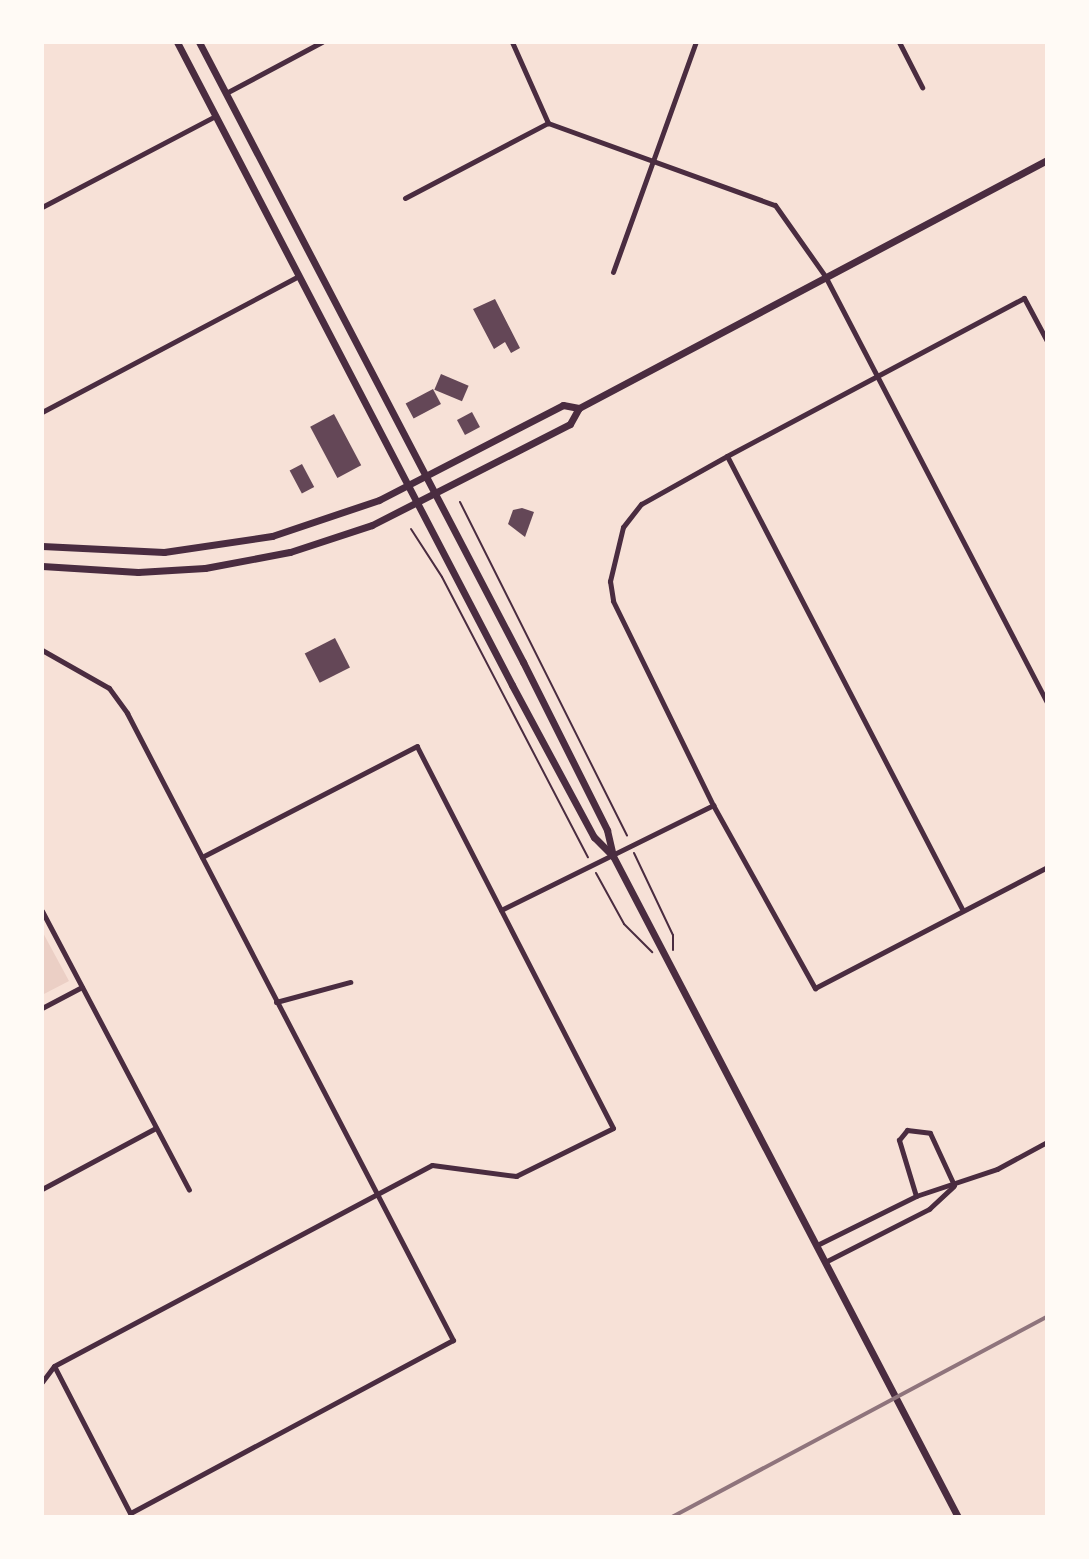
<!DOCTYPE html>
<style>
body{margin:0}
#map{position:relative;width:1089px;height:1559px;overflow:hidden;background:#f7e1d7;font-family:Figtree,sans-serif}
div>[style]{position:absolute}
.green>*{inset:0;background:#ebcfc5}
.building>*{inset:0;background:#644757;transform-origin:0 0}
.path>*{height:2px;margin:-1px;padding:0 1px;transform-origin:1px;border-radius:1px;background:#4a2c40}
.minor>*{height:5px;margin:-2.5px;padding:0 2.5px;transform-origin:2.5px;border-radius:2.5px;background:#4a2c40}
.secondary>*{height:7px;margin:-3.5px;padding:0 3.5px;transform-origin:3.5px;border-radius:3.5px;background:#4a2c40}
.rail>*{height:4px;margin:-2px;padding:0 2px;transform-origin:2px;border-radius:2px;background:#8f747c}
span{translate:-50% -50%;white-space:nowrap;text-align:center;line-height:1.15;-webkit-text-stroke:6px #fffaf5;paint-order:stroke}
.frame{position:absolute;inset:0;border:44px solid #fffaf5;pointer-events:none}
</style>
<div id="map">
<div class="green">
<div style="clip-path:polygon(42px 931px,69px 981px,42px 995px)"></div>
</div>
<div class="building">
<div style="clip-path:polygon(495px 299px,520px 348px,511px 353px,505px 342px,494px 349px,473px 309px)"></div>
<div style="left:441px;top:374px;width:30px;height:17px;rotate:23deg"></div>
<div style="left:433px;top:389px;width:17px;height:31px;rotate:62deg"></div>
<div style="left:472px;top:412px;width:17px;height:17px;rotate:62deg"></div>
<div style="left:334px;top:414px;width:58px;height:27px;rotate:62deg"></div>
<div style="left:302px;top:464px;width:26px;height:14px;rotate:62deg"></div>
<div style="clip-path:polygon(522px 508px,534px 512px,525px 537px,508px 524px,513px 510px)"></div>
<div style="left:335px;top:638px;width:33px;height:34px;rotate:63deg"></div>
</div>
<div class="path">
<div style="left:460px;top:502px;width:373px;rotate:63.4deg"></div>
<div style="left:411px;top:529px;width:57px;rotate:57.1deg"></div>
<div style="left:442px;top:577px;width:316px;rotate:62.5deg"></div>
<div style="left:634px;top:853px;width:91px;rotate:64.6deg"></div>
<div style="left:673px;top:935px;width:15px;rotate:90deg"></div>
<div style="left:596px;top:873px;width:58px;rotate:61.2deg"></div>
<div style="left:624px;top:924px;width:40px;rotate:45deg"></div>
</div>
<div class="minor">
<div style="left:512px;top:42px;width:89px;rotate:66deg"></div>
<div style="left:548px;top:123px;width:241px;rotate:19.9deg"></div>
<div style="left:775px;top:205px;width:87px;rotate:54.8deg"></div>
<div style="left:825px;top:276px;width:481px;rotate:62.5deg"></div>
<div style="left:899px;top:42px;width:51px;rotate:62.9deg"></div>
<div style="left:226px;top:93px;width:109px;rotate:-28deg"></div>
<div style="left:405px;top:198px;width:161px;rotate:-27.7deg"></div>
<div style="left:42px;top:207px;width:195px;rotate:-27.7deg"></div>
<div style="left:613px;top:272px;width:245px;rotate:-70.2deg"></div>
<div style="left:1047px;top:341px;width:49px;rotate:-118.1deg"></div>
<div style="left:1024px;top:298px;width:336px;rotate:152deg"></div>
<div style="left:727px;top:456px;width:98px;rotate:150.8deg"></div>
<div style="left:641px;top:504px;width:29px;rotate:128deg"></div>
<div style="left:623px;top:527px;width:56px;rotate:103.5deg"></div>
<div style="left:610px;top:581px;width:20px;rotate:81deg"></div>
<div style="left:613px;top:601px;width:227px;rotate:63.9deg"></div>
<div style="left:713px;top:805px;width:210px;rotate:60.9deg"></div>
<div style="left:815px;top:988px;width:262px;rotate:-27.5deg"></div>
<div style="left:42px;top:412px;width:291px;rotate:-27.9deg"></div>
<div style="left:727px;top:456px;width:510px;rotate:62.58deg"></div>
<div style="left:42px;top:650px;width:77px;rotate:29.6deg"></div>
<div style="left:109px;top:688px;width:31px;rotate:54deg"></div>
<div style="left:127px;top:713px;width:707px;rotate:62.53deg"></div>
<div style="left:453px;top:1340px;width:366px;rotate:151.8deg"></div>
<div style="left:130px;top:1513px;width:165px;rotate:-117.3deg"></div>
<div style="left:501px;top:910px;width:237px;rotate:-26.3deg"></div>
<div style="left:42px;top:911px;width:315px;rotate:62.2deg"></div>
<div style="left:276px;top:1002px;width:77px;rotate:-15.1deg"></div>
<div style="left:42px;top:1008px;width:45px;rotate:-27.7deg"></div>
<div style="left:42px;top:1189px;width:129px;rotate:-28.2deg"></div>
<div style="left:916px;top:1196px;width:59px;rotate:-106.9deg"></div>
<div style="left:899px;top:1140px;width:13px;rotate:-51deg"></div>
<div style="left:907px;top:1130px;width:23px;rotate:7deg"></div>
<div style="left:930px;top:1133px;width:57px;rotate:65.2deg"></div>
<div style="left:817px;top:1245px;width:110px;rotate:-26.3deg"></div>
<div style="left:916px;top:1196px;width:85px;rotate:-18.4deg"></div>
<div style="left:997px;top:1169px;width:57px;rotate:-28.4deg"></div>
<div style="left:825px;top:1262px;width:117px;rotate:-27deg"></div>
<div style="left:929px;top:1209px;width:34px;rotate:-43deg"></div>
<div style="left:42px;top:1382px;width:20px;rotate:-53deg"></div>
<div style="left:54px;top:1366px;width:428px;rotate:-28deg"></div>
<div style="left:432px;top:1165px;width:85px;rotate:7.5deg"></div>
<div style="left:516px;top:1176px;width:108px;rotate:-26.3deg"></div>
<div style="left:613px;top:1128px;width:429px;rotate:-117.2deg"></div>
<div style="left:417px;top:746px;width:242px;rotate:152.7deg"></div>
</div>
<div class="secondary">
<div style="left:177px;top:42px;width:725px;rotate:62.48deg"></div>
<div style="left:512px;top:685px;width:173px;rotate:61.7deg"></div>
<div style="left:594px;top:837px;width:25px;rotate:45deg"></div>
<div style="left:199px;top:42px;width:700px;rotate:62.41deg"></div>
<div style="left:523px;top:662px;width:188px;rotate:63.4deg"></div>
<div style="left:607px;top:830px;width:27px;rotate:77deg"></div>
<div style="left:613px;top:856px;width:746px;rotate:62.44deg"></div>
<div style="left:42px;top:546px;width:122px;rotate:2.8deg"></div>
<div style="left:164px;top:552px;width:109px;rotate:-8.4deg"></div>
<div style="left:272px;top:536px;width:113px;rotate:-18.6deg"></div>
<div style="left:379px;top:500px;width:207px;rotate:-27.3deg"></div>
<div style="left:563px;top:405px;width:16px;rotate:11deg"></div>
<div style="left:42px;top:566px;width:96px;rotate:3.6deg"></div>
<div style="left:138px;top:572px;width:67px;rotate:-3.4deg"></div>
<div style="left:205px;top:568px;width:86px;rotate:-10.7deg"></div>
<div style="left:290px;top:552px;width:86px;rotate:-18.2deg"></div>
<div style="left:372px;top:525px;width:222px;rotate:-27deg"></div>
<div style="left:570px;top:424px;width:18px;rotate:-61deg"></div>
<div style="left:579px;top:408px;width:530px;rotate:-27.92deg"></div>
</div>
<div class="rail">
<div style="left:672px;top:1517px;width:425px;rotate:-28.1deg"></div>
</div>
<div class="frame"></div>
</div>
